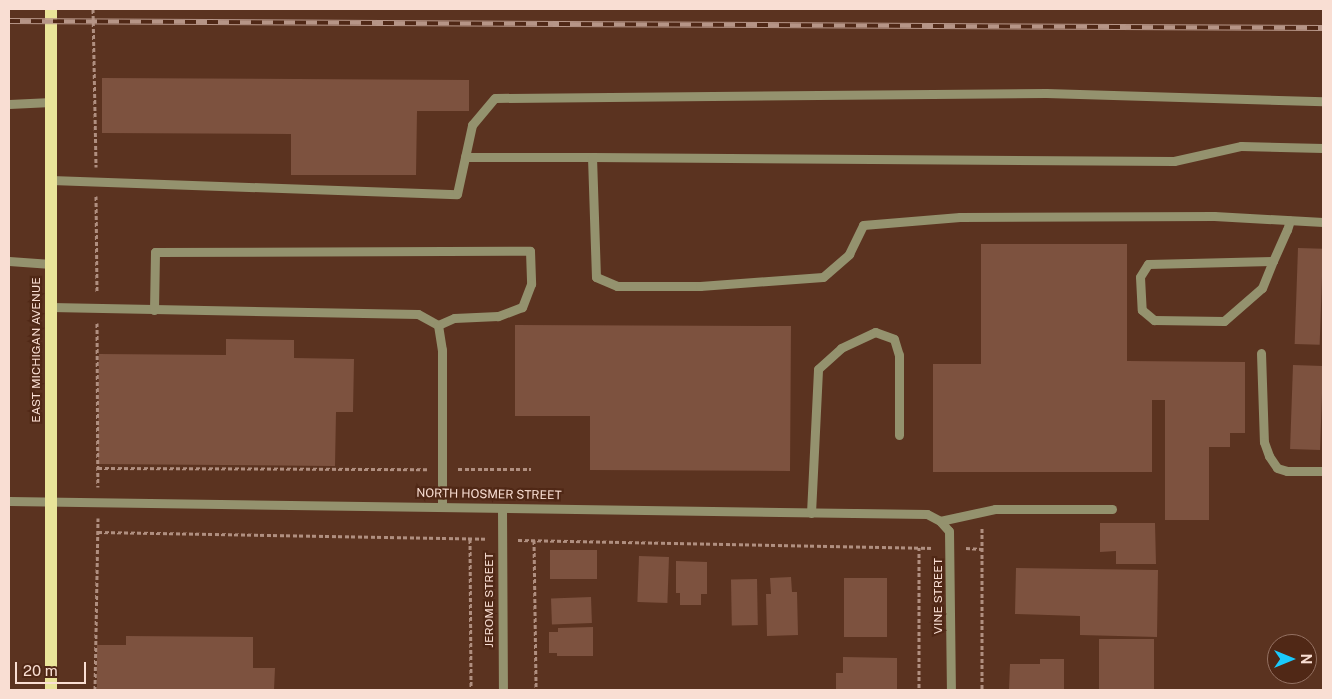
<!DOCTYPE html>
<style>
body{margin:0}
#map{position:relative;width:1332px;height:699px;overflow:hidden;background:#5b3320;font-family:"Public Sans",sans-serif}
div>[style]{position:absolute}
.building>*{inset:0;background:#7d523f;transform-origin:0 0}
.path>*{height:3px;margin-top:-1.5px;transform-origin:0;background:repeating-linear-gradient(90deg,#b08f80 0 4px,transparent 0 6.5px)}
.minor>*{height:9px;margin:-4.5px;padding:0 4.5px;transform-origin:4.5px;border-radius:4.5px;background:#94926e}
.major>*{height:12px;margin:-6px;padding:0 6px;transform-origin:6px;border-radius:6px;background:#e9e499}
.rail>*{height:5.5px;margin-top:-2.75px;transform-origin:0;background:repeating-linear-gradient(90deg,#502816 0 11px,#b69587 0 22px);box-sizing:border-box;border-block:1px solid #b69587}
span{translate:-50% -50%;white-space:nowrap;text-align:center;line-height:1.15;-webkit-text-stroke:4.5px #502816;paint-order:stroke}
.street-label{font-size:12px;color:#f9ded3}
.frame{position:absolute;inset:0;border:10px solid #f9ded3;pointer-events:none}
.north{position:absolute;left:1267px;top:634px;width:50px;height:50px;box-sizing:border-box;background:#502816;border:1px solid #947162;border-radius:50%;rotate:90deg;font-size:14px;font-weight:700;line-height:20px;text-align:center;color:#f9ded3}
.north::after{content:'';display:block;margin:auto;width:18px;height:22px;background:#1acafc;clip-path:polygon(50% 0,100% 100%,50% 72%,0 100%)}
.scale{position:absolute;left:15px;top:662px;width:71px;height:22px;box-sizing:border-box;border:2px solid #f9ded3;border-top:0;padding-left:6px;font-size:15px;line-height:18px;white-space:nowrap;color:#f9ded3;-webkit-text-stroke:4px #502816;paint-order:stroke}
</style>
<div id="map">
<div class="building">
<div style="clip-path:polygon(102px 78px,469px 80px,469px 111px,417px 111px,416px 175px,291px 175px,291px 134px,102px 133px)"></div>
<div style="clip-path:polygon(981px 244px,1127px 244px,1127px 361px,1245px 362px,1245px 433px,1230px 433px,1230px 447px,1209px 447px,1209px 520px,1165px 520px,1165px 400px,1152px 400px,1152px 472px,933px 472px,933px 364px,981px 364px)"></div>
<div style="left:1298px;top:248px;width:25px;height:96px;rotate:2deg"></div>
<div style="clip-path:polygon(515px 325px,791px 326px,790px 471px,590px 470px,590px 416px,515px 416px)"></div>
<div style="clip-path:polygon(226px 339px,294px 340px,294px 358px,354px 359px,353px 412px,336px 412px,335px 466px,98px 464px,99px 354px,226px 355px)"></div>
<div style="left:1293px;top:365px;width:30px;height:84px;rotate:2deg"></div>
<div style="clip-path:polygon(1100px 523px,1155px 523px,1156px 564px,1116px 564px,1116px 551px,1100px 552px)"></div>
<div style="left:550px;top:550px;width:47px;height:29px"></div>
<div style="left:639px;top:556px;width:30px;height:46px;rotate:2deg"></div>
<div style="clip-path:polygon(676px 561px,707px 562px,707px 594px,701px 594px,701px 605px,680px 605px,680px 593px,676px 593px)"></div>
<div style="clip-path:polygon(1016px 568px,1158px 570px,1157px 637px,1080px 635px,1080px 616px,1015px 614px)"></div>
<div style="clip-path:polygon(791px 577px,792px 592px,797px 592px,798px 635px,767px 636px,766px 594px,771px 594px,770px 578px)"></div>
<div style="left:844px;top:578px;width:43px;height:59px"></div>
<div style="left:757px;top:579px;width:46px;height:26px;rotate:89deg"></div>
<div style="left:591px;top:597px;width:26px;height:40px;rotate:88deg"></div>
<div style="clip-path:polygon(593px 627px,593px 656px,557px 656px,557px 653px,549px 653px,549px 632px,558px 632px,558px 628px)"></div>
<div style="clip-path:polygon(126px 636px,253px 637px,253px 668px,275px 668px,274px 690px,97px 690px,97px 645px,126px 645px)"></div>
<div style="left:1099px;top:639px;width:55px;height:51px"></div>
<div style="clip-path:polygon(843px 657px,897px 658px,897px 690px,836px 690px,836px 673px,843px 673px)"></div>
<div style="clip-path:polygon(1040px 659px,1064px 659px,1064px 690px,1009px 690px,1010px 664px,1040px 664px)"></div>
</div>
<div class="path">
<div style="left:93px;top:9px;width:158px;rotate:88.9deg"></div>
<div style="left:96px;top:196px;width:96px;rotate:89.4deg"></div>
<div style="left:97px;top:323px;width:164px;rotate:89.7deg"></div>
<div style="left:98px;top:468px;width:329px;rotate:0.2deg"></div>
<div style="left:458px;top:469px;width:73px"></div>
<div style="left:982px;top:528px;width:162px;rotate:90deg"></div>
<div style="left:98px;top:532px;width:389px;rotate:1deg"></div>
<div style="left:470px;top:539px;width:151px;rotate:89.6deg"></div>
<div style="left:518px;top:540px;width:416px;rotate:1.1deg"></div>
<div style="left:534px;top:540px;width:150px;rotate:89.2deg"></div>
<div style="left:919px;top:547px;width:143px;rotate:90deg"></div>
<div style="left:966px;top:548px;width:16px;rotate:4deg"></div>
<div style="left:95px;top:690px;width:172px;rotate:-89deg"></div>
</div>
<div class="minor">
<div style="left:9px;top:104px;width:42px;rotate:-2.7deg"></div>
<div style="left:465px;top:157px;width:127px"></div>
<div style="left:592px;top:157px;width:120px;rotate:88.1deg"></div>
<div style="left:596px;top:277px;width:23px;rotate:23deg"></div>
<div style="left:617px;top:286px;width:83px"></div>
<div style="left:700px;top:286px;width:123px;rotate:-4.2deg"></div>
<div style="left:823px;top:277px;width:35px;rotate:-41deg"></div>
<div style="left:849px;top:254px;width:32px;rotate:-64deg"></div>
<div style="left:863px;top:225px;width:97px;rotate:-4.7deg"></div>
<div style="left:960px;top:217px;width:254px;rotate:-0.2deg"></div>
<div style="left:1214px;top:216px;width:109px;rotate:3.2deg"></div>
<div style="left:592px;top:157px;width:582px;rotate:0.39deg"></div>
<div style="left:1174px;top:161px;width:69px;rotate:-12.6deg"></div>
<div style="left:1241px;top:146px;width:82px;rotate:1.4deg"></div>
<div style="left:51px;top:180px;width:406px;rotate:2deg"></div>
<div style="left:457px;top:194px;width:71px;rotate:-77.7deg"></div>
<div style="left:472px;top:125px;width:35px;rotate:-50deg"></div>
<div style="left:495px;top:98px;width:551px;rotate:-0.52deg"></div>
<div style="left:1046px;top:93px;width:277px;rotate:1.7deg"></div>
<div style="left:9px;top:261px;width:42px;rotate:4.1deg"></div>
<div style="left:1273px;top:261px;width:125px;rotate:178.6deg"></div>
<div style="left:1148px;top:264px;width:15px;rotate:122deg"></div>
<div style="left:1140px;top:277px;width:33px;rotate:87deg"></div>
<div style="left:1142px;top:310px;width:16px;rotate:40deg"></div>
<div style="left:1154px;top:320px;width:70px;rotate:0.8deg"></div>
<div style="left:1224px;top:321px;width:50px;rotate:-41deg"></div>
<div style="left:1262px;top:288px;width:29px;rotate:-68deg"></div>
<div style="left:1273px;top:261px;width:34px;rotate:-66deg"></div>
<div style="left:1287px;top:230px;width:10px;rotate:-73deg"></div>
<div style="left:51px;top:307px;width:367px;rotate:1.1deg"></div>
<div style="left:418px;top:314px;width:23px;rotate:29deg"></div>
<div style="left:438px;top:325px;width:25px;rotate:81deg"></div>
<div style="left:442px;top:350px;width:157px;rotate:90deg"></div>
<div style="left:154px;top:310px;width:58px;rotate:-89deg"></div>
<div style="left:155px;top:252px;width:375px;rotate:-0.2deg"></div>
<div style="left:530px;top:251px;width:33px;rotate:88deg"></div>
<div style="left:531px;top:284px;width:25px;rotate:111deg"></div>
<div style="left:522px;top:307px;width:26px;rotate:159deg"></div>
<div style="left:498px;top:316px;width:44px;rotate:177.4deg"></div>
<div style="left:454px;top:318px;width:17px;rotate:156deg"></div>
<div style="left:1261px;top:353px;width:89px;rotate:88.1deg"></div>
<div style="left:1264px;top:442px;width:15px;rotate:70deg"></div>
<div style="left:1269px;top:456px;width:14px;rotate:56deg"></div>
<div style="left:1277px;top:468px;width:10px;rotate:17deg"></div>
<div style="left:1287px;top:471px;width:36px"></div>
<div style="left:9px;top:501px;width:918px;rotate:0.81deg"></div>
<div style="left:927px;top:514px;width:15px;rotate:28deg"></div>
<div style="left:940px;top:521px;width:13px;rotate:48deg"></div>
<div style="left:949px;top:531px;width:159px;rotate:89.3deg"></div>
<div style="left:502px;top:509px;width:181px;rotate:89.7deg"></div>
<div style="left:811px;top:513px;width:144px;rotate:-87.2deg"></div>
<div style="left:818px;top:369px;width:31px;rotate:-42deg"></div>
<div style="left:841px;top:348px;width:38px;rotate:-25deg"></div>
<div style="left:875px;top:332px;width:20px;rotate:20deg"></div>
<div style="left:894px;top:339px;width:17px;rotate:73deg"></div>
<div style="left:899px;top:355px;width:80px;rotate:90deg"></div>
<div style="left:940px;top:521px;width:56px;rotate:-12.3deg"></div>
<div style="left:995px;top:509px;width:117px"></div>
</div>
<div class="major">
<div style="left:51px;top:9px;width:681px;rotate:90deg"></div>
</div>
<div class="rail">
<div style="left:9px;top:21px;width:1314px;rotate:0.31deg"></div>
</div>
<div class="street-label">
<span style="left:37px;top:350px;rotate:-90deg">EAST MICHIGAN AVENUE</span>
<span style="left:489px;top:495px;rotate:1deg">NORTH HOSMER STREET</span>
<span style="left:939px;top:596px;rotate:-90deg">VINE STREET</span>
<span style="left:490px;top:600px;rotate:-90deg">JEROME STREET</span>
</div>
<div class="frame"></div>
<div class="north">N</div>
<div class="scale">20 m</div>
</div>
